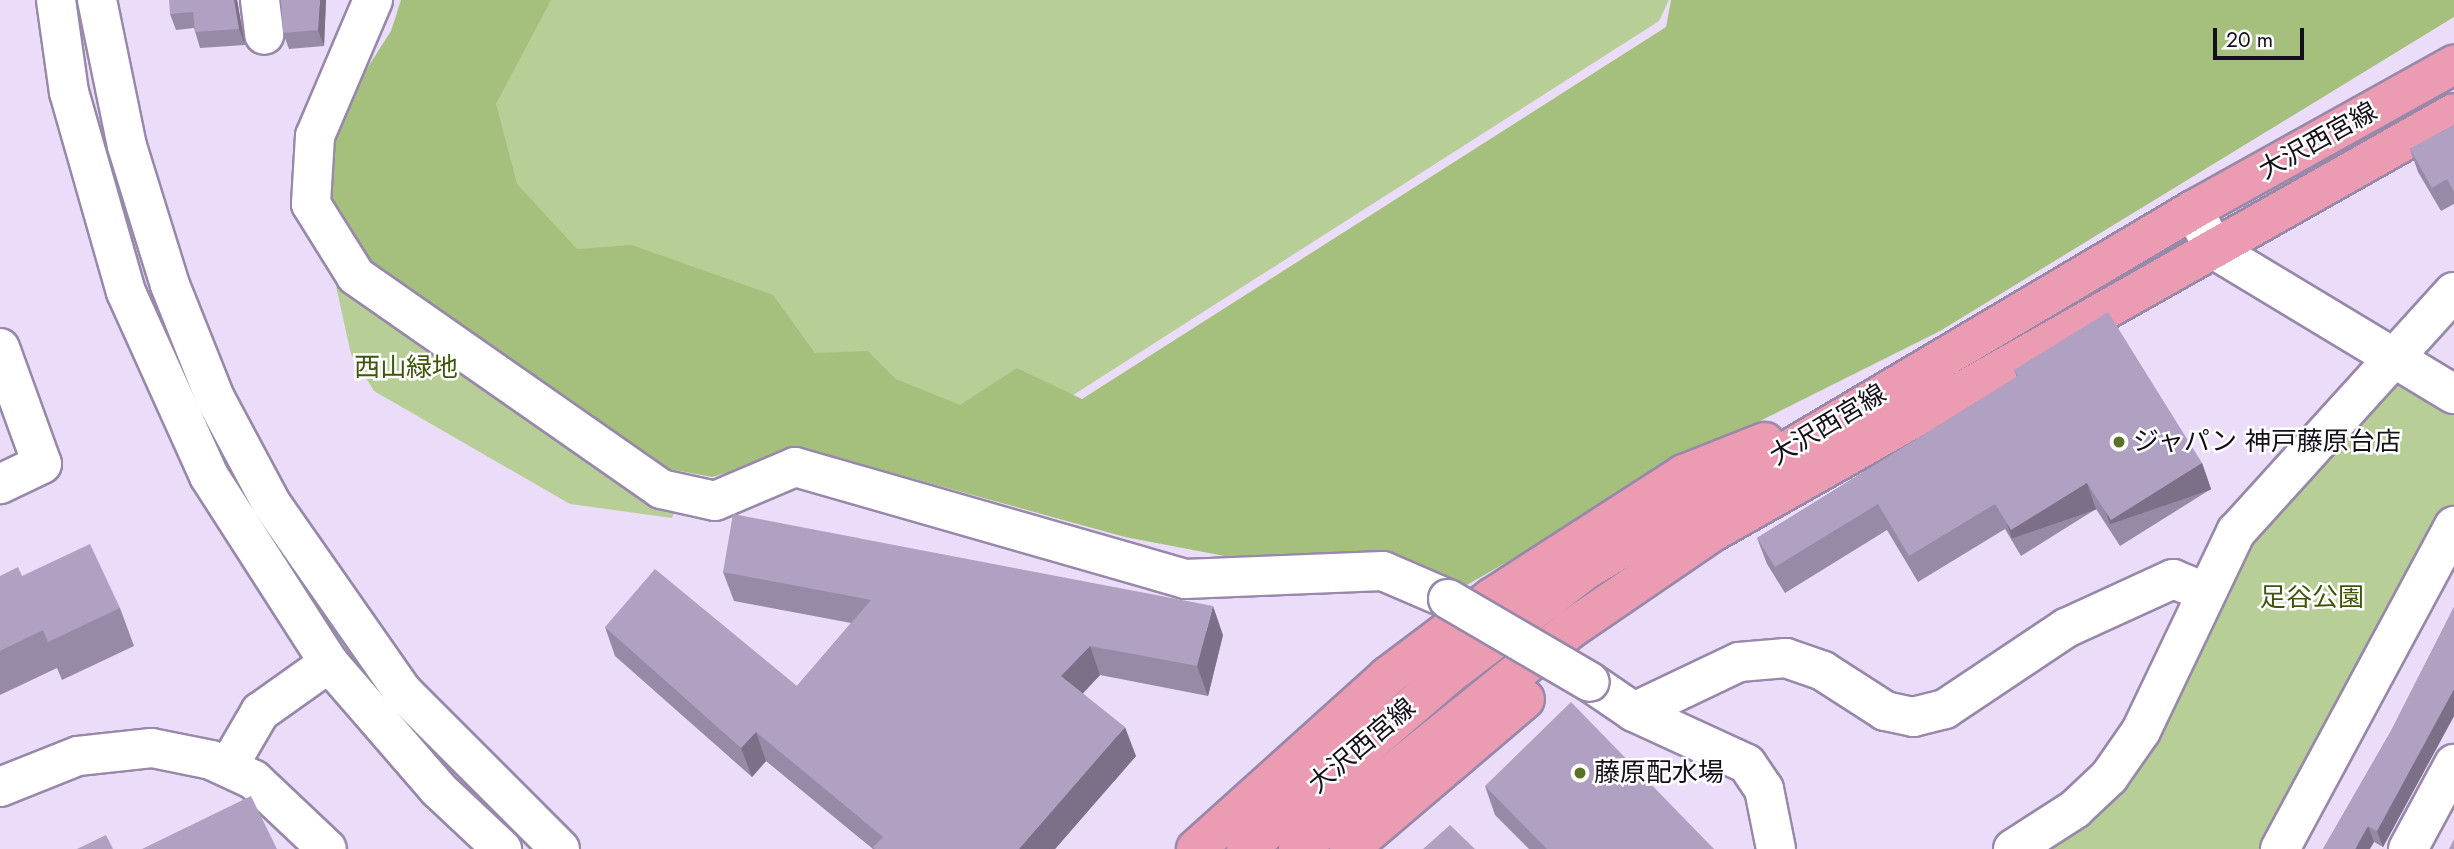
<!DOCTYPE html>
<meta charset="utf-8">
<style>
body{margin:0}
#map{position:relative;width:2454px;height:849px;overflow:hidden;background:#ebddfa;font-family:Jost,"Noto Sans JP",sans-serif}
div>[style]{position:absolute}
.green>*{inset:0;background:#b7ce97}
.forest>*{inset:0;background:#a5c07d}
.roads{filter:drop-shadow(2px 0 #9888aa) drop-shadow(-2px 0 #9888aa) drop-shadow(0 2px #9888aa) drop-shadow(0 -2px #9888aa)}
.minor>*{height:38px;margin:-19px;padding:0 19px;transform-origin:19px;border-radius:19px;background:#fff}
.major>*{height:38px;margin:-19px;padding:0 19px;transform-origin:19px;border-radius:19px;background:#ec9cb2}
.bridges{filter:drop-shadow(2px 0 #9888aa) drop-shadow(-2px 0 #9888aa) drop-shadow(0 2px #9888aa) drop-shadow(0 -2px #9888aa)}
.minor-bridge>*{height:38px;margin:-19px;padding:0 19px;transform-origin:19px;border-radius:19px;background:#fff}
.wall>*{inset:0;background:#978aa7}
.shaded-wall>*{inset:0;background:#7b7088;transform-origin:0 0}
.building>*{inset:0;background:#b0a0c2}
.dots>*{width:19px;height:19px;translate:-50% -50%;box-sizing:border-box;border:4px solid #fff;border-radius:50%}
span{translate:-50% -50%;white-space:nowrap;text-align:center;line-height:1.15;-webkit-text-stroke:5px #fff;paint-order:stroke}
.street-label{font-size:26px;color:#150f1b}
.park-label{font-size:26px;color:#3e550a}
.poi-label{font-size:26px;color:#150f1b}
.left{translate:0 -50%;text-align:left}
.scale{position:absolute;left:2213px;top:28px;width:91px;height:32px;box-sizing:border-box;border:4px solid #150f1b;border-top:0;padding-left:9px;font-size:21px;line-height:24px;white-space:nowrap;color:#150f1b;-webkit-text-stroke:5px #fff;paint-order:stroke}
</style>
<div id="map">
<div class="green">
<div style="clip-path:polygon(537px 0,1669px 0,1659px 21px,937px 482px,401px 211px)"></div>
<div style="clip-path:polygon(336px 286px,374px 301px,680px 498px,672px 518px,570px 504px,374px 391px,351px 354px)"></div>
<div style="clip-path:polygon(2399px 356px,2454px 394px,2454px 522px,2280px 849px,2030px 849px,2116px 778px,2232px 556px)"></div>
</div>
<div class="forest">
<div style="clip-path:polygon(401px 0,551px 0,496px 104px,517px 184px,577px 249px,632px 245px,773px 295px,815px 353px,868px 351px,896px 379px,960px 405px,1017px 368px,1082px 399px,1666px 27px,1671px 0,2454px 0,2454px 17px,1940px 331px,1712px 445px,1465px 586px,1390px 557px,1235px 558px,1125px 537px,809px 450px,712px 477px,669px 469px,594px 426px,366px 268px,325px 202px,327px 131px,391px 31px)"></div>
</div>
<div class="roads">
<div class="minor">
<div style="left:56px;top:0;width:93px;rotate:82deg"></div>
<div style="left:69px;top:92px;width:208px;rotate:74.1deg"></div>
<div style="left:126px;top:292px;width:202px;rotate:65.7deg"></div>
<div style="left:209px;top:476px;width:222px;rotate:57.3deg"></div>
<div style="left:329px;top:663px;width:167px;rotate:49.1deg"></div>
<div style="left:438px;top:789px;width:88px;rotate:43.2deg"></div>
<div style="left:97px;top:0;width:149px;rotate:78.4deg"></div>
<div style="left:127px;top:146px;width:145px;rotate:72.8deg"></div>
<div style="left:170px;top:285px;width:122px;rotate:68.3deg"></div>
<div style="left:215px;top:398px;width:119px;rotate:61.9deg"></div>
<div style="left:271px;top:503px;width:231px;rotate:55.1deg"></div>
<div style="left:403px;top:692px;width:222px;rotate:45deg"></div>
<div style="left:260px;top:0;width:35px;rotate:83deg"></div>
<div style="left:373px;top:0;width:148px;rotate:113.1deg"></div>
<div style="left:315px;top:136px;width:68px;rotate:93.4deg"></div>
<div style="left:311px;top:204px;width:85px;rotate:58deg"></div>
<div style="left:356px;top:276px;width:372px;rotate:34.9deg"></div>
<div style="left:661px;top:489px;width:55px;rotate:12.5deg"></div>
<div style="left:715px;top:501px;width:87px;rotate:-23deg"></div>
<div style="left:795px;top:467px;width:406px;rotate:16deg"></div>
<div style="left:1185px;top:579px;width:198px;rotate:-2.3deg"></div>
<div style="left:1383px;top:571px;width:71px;rotate:23.3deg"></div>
<div style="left:2193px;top:210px;width:46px;rotate:61.2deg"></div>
<div style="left:2215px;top:250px;width:279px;rotate:31.1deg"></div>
<div style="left:0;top:348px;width:123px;rotate:70.1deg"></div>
<div style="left:42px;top:464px;width:47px;rotate:154.5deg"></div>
<div style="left:1590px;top:682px;width:53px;rotate:34.3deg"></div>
<div style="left:1634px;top:712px;width:124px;rotate:24.7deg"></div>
<div style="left:1747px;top:764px;width:30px;rotate:56deg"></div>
<div style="left:1764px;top:789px;width:61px;rotate:78.7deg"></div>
<div style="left:1634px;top:712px;width:116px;rotate:-25.5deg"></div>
<div style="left:1739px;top:662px;width:47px;rotate:-4.9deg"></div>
<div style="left:1786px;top:658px;width:39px;rotate:19deg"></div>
<div style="left:1823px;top:671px;width:74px;rotate:32.8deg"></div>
<div style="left:1885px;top:711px;width:29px;rotate:12deg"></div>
<div style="left:1913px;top:717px;width:33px;rotate:-14deg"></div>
<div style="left:1945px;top:709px;width:146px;rotate:-33.8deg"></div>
<div style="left:2066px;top:628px;width:118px;rotate:-24.6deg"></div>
<div style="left:2173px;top:579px;width:35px;rotate:22deg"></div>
<div style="left:228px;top:767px;width:64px;rotate:-59.8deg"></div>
<div style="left:260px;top:712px;width:85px;rotate:-35.4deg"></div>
<div style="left:0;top:787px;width:84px;rotate:-21.7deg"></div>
<div style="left:78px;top:756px;width:74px;rotate:-6.2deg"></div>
<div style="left:152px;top:748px;width:60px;rotate:11.5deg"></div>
<div style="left:211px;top:760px;width:47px;rotate:24.9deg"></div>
<div style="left:254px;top:780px;width:100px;rotate:43.4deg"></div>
<div style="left:2013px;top:849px;width:74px;rotate:-32.8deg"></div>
<div style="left:2075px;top:809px;width:47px;rotate:-43.3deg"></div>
<div style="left:2109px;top:777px;width:56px;rotate:-55.2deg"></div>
<div style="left:2141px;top:731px;width:221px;rotate:-64.5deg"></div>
<div style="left:2236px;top:532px;width:324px;rotate:-47.8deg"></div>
<div style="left:2280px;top:849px;width:367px;rotate:-61.7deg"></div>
<div style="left:2408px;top:849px;width:97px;rotate:-61.6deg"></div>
</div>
<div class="major">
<div style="left:1196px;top:849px;width:258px;rotate:-42deg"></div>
<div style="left:1388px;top:676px;width:131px;rotate:-37deg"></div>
<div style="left:1493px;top:597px;width:227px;rotate:-32.8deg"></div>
<div style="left:1684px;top:474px;width:87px;rotate:-21.6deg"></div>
<div style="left:1246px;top:849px;width:265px;rotate:-40.7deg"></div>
<div style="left:1447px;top:676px;width:176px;rotate:-37.4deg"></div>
<div style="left:1587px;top:569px;width:704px;rotate:-30.64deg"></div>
<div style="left:2193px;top:210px;width:299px;rotate:-29.1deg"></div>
<div style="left:1298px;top:849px;width:348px;rotate:-38.9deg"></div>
<div style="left:1569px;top:630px;width:172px;rotate:-34.3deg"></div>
<div style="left:1711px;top:533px;width:853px;rotate:-29.48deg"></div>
<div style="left:1349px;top:849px;width:231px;rotate:-40.4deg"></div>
</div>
</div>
<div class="bridges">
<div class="minor-bridge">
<div style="left:1448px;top:599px;width:164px;rotate:30.3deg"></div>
</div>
</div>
<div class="wall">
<div style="clip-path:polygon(237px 0,245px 45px,200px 48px,194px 28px,176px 30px,170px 14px)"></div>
<div style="clip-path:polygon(326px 0,324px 46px,289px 49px,283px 33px)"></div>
<div style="clip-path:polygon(2454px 125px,2454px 204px,2441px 211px,2418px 172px,2410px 149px)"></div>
<div style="clip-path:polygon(2014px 370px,2202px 463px,2211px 489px,2120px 546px,2096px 509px,2021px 556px,2005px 529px,1918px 582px,1887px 530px,1785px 593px,1767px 564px,1757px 538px,2017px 377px)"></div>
<div style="clip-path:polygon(723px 572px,1223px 635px,1208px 696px,1100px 675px,1083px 693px,1136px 756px,1055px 849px,873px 849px,766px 761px,752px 777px,615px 656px,605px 627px,797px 686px,851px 623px,734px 601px)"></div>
<div style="clip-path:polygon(0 576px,22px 576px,120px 608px,134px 646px,62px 680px,57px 668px,0 695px)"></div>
<div style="clip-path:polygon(2454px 607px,2454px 716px,2383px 847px,2374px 842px,2323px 849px,2391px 731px)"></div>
<div style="clip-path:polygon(1485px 786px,1714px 849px,1529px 849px,1495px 815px)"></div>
</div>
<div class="shaded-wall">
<div style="clip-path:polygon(234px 0,237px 0,245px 45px,239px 29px)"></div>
<div style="clip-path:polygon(320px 0,326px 0,324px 46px,318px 30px)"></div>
<div style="left:2202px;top:463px;width:28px;height:107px;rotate:71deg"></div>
<div style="left:2087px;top:483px;width:28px;height:89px;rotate:71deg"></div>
<div style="clip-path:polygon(1213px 606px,1223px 635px,1208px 696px,1197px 666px)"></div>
<div style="clip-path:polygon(1090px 646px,1100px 675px,1072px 705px,1061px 676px)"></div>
<div style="clip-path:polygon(2454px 689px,2454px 716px,2383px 847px,2377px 831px)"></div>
<div style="clip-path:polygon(1125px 727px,1136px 756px,1055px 849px,1019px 849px)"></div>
<div style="clip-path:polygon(756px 732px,766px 761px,752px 777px,741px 748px)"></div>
<div style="clip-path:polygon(2368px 826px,2374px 842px,2370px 849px,2355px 849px)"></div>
</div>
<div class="building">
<div style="clip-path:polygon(169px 0,234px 0,239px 29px,195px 32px,193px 12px,170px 14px)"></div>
<div style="clip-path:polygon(281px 0,320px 0,318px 30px,283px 33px)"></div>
<div style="clip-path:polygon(2454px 125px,2454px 192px,2447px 179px,2432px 188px,2410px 149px)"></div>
<div style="clip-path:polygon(2108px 312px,2202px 463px,2111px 520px,2087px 483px,2011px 530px,1995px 504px,1909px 556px,1878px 504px,1775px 567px,1757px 538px,2018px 376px,2014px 370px)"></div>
<div style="clip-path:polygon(733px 514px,1213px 606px,1197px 666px,1090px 646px,1061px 676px,1125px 727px,1019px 849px,875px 849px,873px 847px,883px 837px,756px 732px,741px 748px,605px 627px,655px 569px,797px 686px,871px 600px,723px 572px)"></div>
<div style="clip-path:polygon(90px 544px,120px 608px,48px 642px,43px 630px,0 651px,0 576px,18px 567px,22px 576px)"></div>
<div style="clip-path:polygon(2454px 607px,2454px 689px,2377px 831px,2368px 826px,2355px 849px,2323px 849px,2391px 731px)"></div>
<div style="clip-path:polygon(1571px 702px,1714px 849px,1547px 849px,1485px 786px)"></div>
<div style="clip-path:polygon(251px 796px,277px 849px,142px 849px)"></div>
<div style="clip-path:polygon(1450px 825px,1475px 849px,1423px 849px)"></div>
<div style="clip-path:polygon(106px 835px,113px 849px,77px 849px)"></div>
<div style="clip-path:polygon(2454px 839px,2454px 849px,2449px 849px)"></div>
</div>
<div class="dots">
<div style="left:2119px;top:442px;background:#587327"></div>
<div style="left:1580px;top:773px;background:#587327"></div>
</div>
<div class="street-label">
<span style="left:2318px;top:141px;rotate:-29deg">大沢西宮線</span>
<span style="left:1828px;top:425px;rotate:-31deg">大沢西宮線</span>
<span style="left:1362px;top:746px;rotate:-40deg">大沢西宮線</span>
</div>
<div class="park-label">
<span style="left:406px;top:368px">西山緑地</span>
<span style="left:2312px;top:598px">足谷公園</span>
</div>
<div class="poi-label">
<span class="left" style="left:2133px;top:442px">ジャパン 神戸藤原台店</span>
<span class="left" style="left:1594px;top:773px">藤原配水場</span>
</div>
<div class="scale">20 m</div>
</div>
